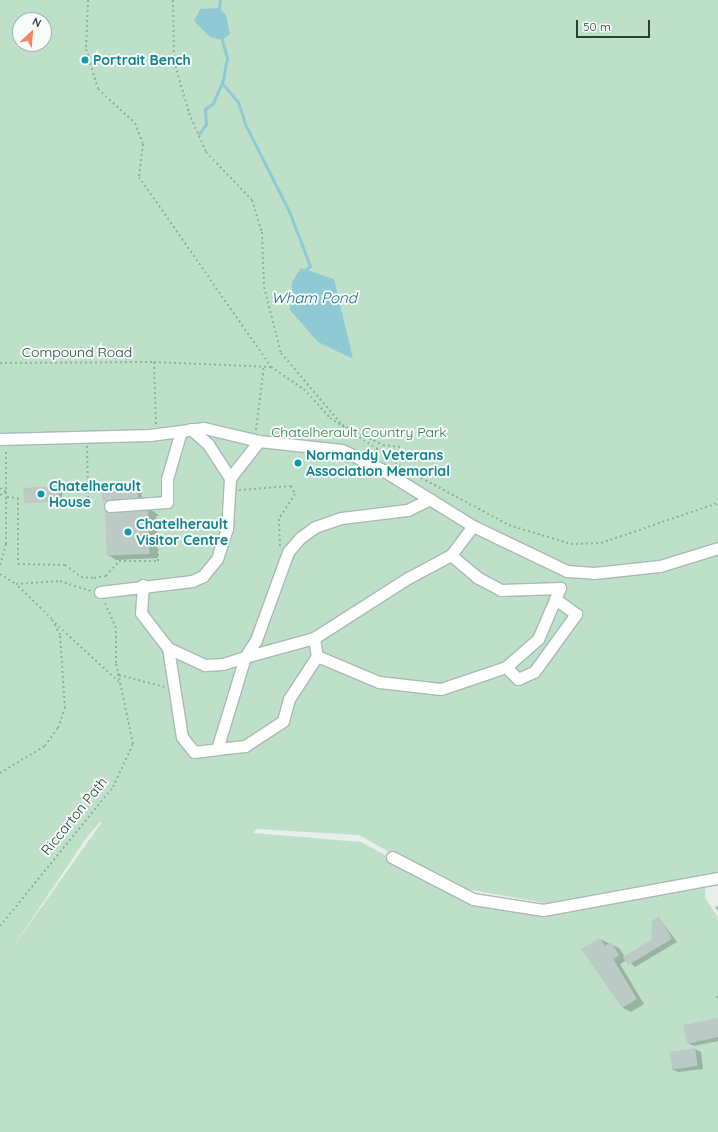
<!DOCTYPE html>
<style>
body{margin:0}
#map{position:relative;width:718px;height:1132px;overflow:hidden;background:#e6efeb;font-family:Quicksand,sans-serif}
div>[style]{position:absolute}
.green>*{inset:0;background:#bfe0c8}
.water>*{inset:0;background:#8ec9d4}
.shadow>*{inset:0;background:#0003}
.stream>*{height:3px;margin:-1.5px;padding:0 1.5px;transform-origin:1.5px;border-radius:1.5px;background:#8ec9d4}
.building>*{inset:0;background:#bbcac4;transform-origin:0 0}
.path>*{height:2px;margin-top:-1px;transform-origin:0;background:repeating-linear-gradient(90deg,#86b3a5 0 2px,transparent 0 5px)}
.roads{filter:drop-shadow(1px 0 #a8b8b2) drop-shadow(-1px 0 #a8b8b2) drop-shadow(0 1px #a8b8b2) drop-shadow(0 -1px #a8b8b2)}
.minor>*{height:11px;margin:-5.5px;padding:0 5.5px;transform-origin:5.5px;border-radius:5.5px;background:#fff}
.dots>*{width:11px;height:11px;translate:-50% -50%;box-sizing:border-box;border:2px solid #f7fbf9;border-radius:50%}
span{translate:-50% -50%;white-space:nowrap;text-align:center;line-height:1.15;-webkit-text-stroke:4px #f7fbf9;paint-order:stroke}
.culture-label{font-size:14px;color:#0d838f;font-weight:700}
.left{translate:0 -50%;text-align:left}
.street-label{font-size:14px;color:#24423a}
.park-label{font-size:14px;color:#2d7a4b}
.water-label{font-size:15px;color:#1c6f80;font-style:italic}
.north{position:absolute;left:12px;top:12px;width:40px;height:40px;box-sizing:border-box;background:#f7fbf9;border:1px solid #a3b1ad;border-radius:50%;rotate:26deg;font-size:11px;font-weight:700;line-height:16px;text-align:center;color:#24423a}
.north::after{content:'';display:block;margin:auto;width:14px;height:18px;background:#f4845f;clip-path:polygon(50% 0,100% 100%,50% 72%,0 100%)}
.scale{position:absolute;left:576px;top:20px;width:74px;height:18px;box-sizing:border-box;border:2px solid #24423a;border-top:0;padding-left:5px;font-size:12px;line-height:14px;white-space:nowrap;color:#24423a;-webkit-text-stroke:3px #f7fbf9;paint-order:stroke}
</style>
<div id="map">
<div class="green">
<div style="clip-path:polygon(evenodd,0 0,718px 0,718px 874px,551px 904px,449px 886px,359px 835px,257px 829px,253px 833px,361px 842px,446px 888px,549px 908px,706px 881px,705px 898px,718px 917px,718px 1132px,0 1132px,0 0,20px 20px,44px 20px,44px 44px,20px 44px,20px 20px,0 0,100px 822px,102px 822px,11px 950px,87px 837px,100px 822px)"></div>
</div>
<div class="water">
<div style="clip-path:polygon(219px 8px,226px 15px,230px 34px,222px 40px,210px 37px,194px 21px,200px 9px)"></div>
<div style="clip-path:polygon(301px 268px,334px 279px,353px 359px,318px 342px,290px 310px,292px 282px)"></div>
</div>
<div class="shadow">
<div style="clip-path:polygon(58px 487px,62px 489px,62px 502px,25px 500px,24px 488px)"></div>
<div style="clip-path:polygon(137px 487px,141px 489px,142px 502px,104px 500px)"></div>
<div style="clip-path:polygon(148px 508px,156px 513px,158px 558px,116px 560px,108px 555px)"></div>
<div style="clip-path:polygon(718px 905px,718px 912px,715px 907px)"></div>
<div style="clip-path:polygon(659px 918px,677px 942px,635px 967px,627px 960px,620px 964px,644px 1004px,631px 1012px,623px 1008px,600px 939px,619px 948px,625px 957px,652px 941px)"></div>
<div style="clip-path:polygon(718px 1019px,718px 1041px,694px 1046px,688px 1043px)"></div>
<div style="clip-path:polygon(695px 1049px,701px 1052px,703px 1069px,678px 1072px,672px 1069px)"></div>
</div>
<div class="stream">
<div style="left:219px;top:8px;width:8px;rotate:-83deg"></div>
<div style="left:222px;top:40px;width:19px;rotate:74deg"></div>
<div style="left:227px;top:58px;width:25px;rotate:101deg"></div>
<div style="left:222px;top:83px;width:25px;rotate:50deg"></div>
<div style="left:238px;top:102px;width:23px;rotate:72deg"></div>
<div style="left:245px;top:124px;width:97px;rotate:63.2deg"></div>
<div style="left:289px;top:211px;width:59px;rotate:69.1deg"></div>
<div style="left:310px;top:266px;width:5px;rotate:143deg"></div>
<div style="left:199px;top:134px;width:12px;rotate:-55deg"></div>
<div style="left:206px;top:124px;width:15px;rotate:-94deg"></div>
<div style="left:205px;top:109px;width:10px;rotate:-37deg"></div>
<div style="left:213px;top:103px;width:22px;rotate:-66deg"></div>
</div>
<div class="building">
<div style="left:58px;top:486px;width:15px;height:35px;rotate:86deg"></div>
<div style="left:138px;top:486px;width:15px;height:36px;rotate:90deg"></div>
<div style="left:148px;top:507px;width:47px;height:43px;rotate:88deg"></div>
<div style="clip-path:polygon(659px 916px,672px 939px,628px 965px,623px 957px,651px 940px,652px 921px)"></div>
<div style="clip-path:polygon(600px 938px,605px 946px,611px 942px,619px 955px,613px 959px,637px 999px,622px 1008px,581px 949px)"></div>
<div style="clip-path:polygon(718px 1018px,718px 1037px,687px 1044px,683px 1025px)"></div>
<div style="left:695px;top:1048px;width:18px;height:26px;rotate:81deg"></div>
</div>
<div class="path">
<div style="left:88px;top:0;width:49px;rotate:92.3deg"></div>
<div style="left:86px;top:49px;width:42px;rotate:73.3deg"></div>
<div style="left:98px;top:89px;width:50px;rotate:42.6deg"></div>
<div style="left:135px;top:123px;width:22px;rotate:69deg"></div>
<div style="left:143px;top:144px;width:33px;rotate:97deg"></div>
<div style="left:139px;top:177px;width:231px;rotate:55.2deg"></div>
<div style="left:271px;top:367px;width:40px;rotate:34deg"></div>
<div style="left:304px;top:389px;width:39px;rotate:48deg"></div>
<div style="left:330px;top:418px;width:69px;rotate:33.2deg"></div>
<div style="left:388px;top:456px;width:16px;rotate:45deg"></div>
<div style="left:173px;top:0;width:61px;rotate:89.1deg"></div>
<div style="left:174px;top:61px;width:54px;rotate:73.9deg"></div>
<div style="left:189px;top:113px;width:43px;rotate:66.4deg"></div>
<div style="left:206px;top:152px;width:66px;rotate:46.2deg"></div>
<div style="left:252px;top:200px;width:34px;rotate:73deg"></div>
<div style="left:262px;top:232px;width:55px;rotate:87.9deg"></div>
<div style="left:264px;top:287px;width:68px;rotate:75.6deg"></div>
<div style="left:281px;top:353px;width:94px;rotate:49.7deg"></div>
<div style="left:342px;top:425px;width:46px;rotate:26deg"></div>
<div style="left:383px;top:445px;width:18px;rotate:6deg"></div>
<div style="left:154px;top:362px;width:63px;rotate:88.2deg"></div>
<div style="left:0;top:363px;width:154px;rotate:-0.4deg"></div>
<div style="left:154px;top:362px;width:117px;rotate:2.4deg"></div>
<div style="left:256px;top:430px;width:64px;rotate:-82.9deg"></div>
<div style="left:87px;top:446px;width:51px;rotate:88.9deg"></div>
<div style="left:399px;top:466px;width:125px;rotate:28.2deg"></div>
<div style="left:509px;top:525px;width:65px;rotate:17deg"></div>
<div style="left:571px;top:544px;width:30px;rotate:-2deg"></div>
<div style="left:601px;top:543px;width:124px;rotate:-18.9deg"></div>
<div style="left:0;top:488px;width:8px;rotate:30deg"></div>
<div style="left:239px;top:490px;width:52px;rotate:-4.4deg"></div>
<div style="left:291px;top:486px;width:9px;rotate:63deg"></div>
<div style="left:295px;top:494px;width:30px;rotate:123deg"></div>
<div style="left:279px;top:519px;width:28px;rotate:88deg"></div>
<div style="left:0;top:495px;width:8px;rotate:-23deg"></div>
<div style="left:7px;top:497px;width:11px;rotate:5deg"></div>
<div style="left:18px;top:498px;width:66px;rotate:90deg"></div>
<div style="left:18px;top:564px;width:47px;rotate:1.2deg"></div>
<div style="left:65px;top:565px;width:20px;rotate:37deg"></div>
<div style="left:81px;top:577px;width:13px;rotate:4deg"></div>
<div style="left:94px;top:578px;width:12px;rotate:-9deg"></div>
<div style="left:106px;top:576px;width:20px;rotate:-49deg"></div>
<div style="left:119px;top:561px;width:39px"></div>
<div style="left:158px;top:561px;width:49px;rotate:-91.2deg"></div>
<div style="left:0;top:565px;width:22px;rotate:-74deg"></div>
<div style="left:6px;top:544px;width:95px;rotate:-90deg"></div>
<div style="left:0;top:574px;width:19px;rotate:32deg"></div>
<div style="left:16px;top:584px;width:44px;rotate:-3.9deg"></div>
<div style="left:60px;top:581px;width:32px;rotate:18deg"></div>
<div style="left:55px;top:623px;width:88px;rotate:42.7deg"></div>
<div style="left:119px;top:675px;width:47px;rotate:14.9deg"></div>
<div style="left:0;top:773px;width:52px;rotate:-31deg"></div>
<div style="left:45px;top:746px;width:22px;rotate:-54deg"></div>
<div style="left:58px;top:728px;width:21px;rotate:-71deg"></div>
<div style="left:65px;top:708px;width:73px;rotate:-93.9deg"></div>
<div style="left:60px;top:635px;width:18px;rotate:-117deg"></div>
<div style="left:52px;top:619px;width:50px;rotate:-135.8deg"></div>
<div style="left:0;top:926px;width:179px;rotate:-50.9deg"></div>
<div style="left:113px;top:787px;width:47px;rotate:-65.1deg"></div>
<div style="left:133px;top:744px;width:83px;rotate:-101.9deg"></div>
<div style="left:116px;top:663px;width:35px;rotate:-90deg"></div>
<div style="left:116px;top:628px;width:30px;rotate:-114deg"></div>
<div style="left:717px;top:996px;width:3px;rotate:72deg"></div>
</div>
<div class="roads">
<div class="minor">
<div style="left:0;top:439px;width:150px;rotate:-1.5deg"></div>
<div style="left:150px;top:435px;width:54px;rotate:-7.4deg"></div>
<div style="left:204px;top:428px;width:57px;rotate:13.3deg"></div>
<div style="left:259px;top:441px;width:83px;rotate:6.2deg"></div>
<div style="left:342px;top:450px;width:43px;rotate:26deg"></div>
<div style="left:381px;top:469px;width:108px;rotate:31.8deg"></div>
<div style="left:473px;top:526px;width:104px;rotate:25.6deg"></div>
<div style="left:567px;top:571px;width:27px;rotate:4deg"></div>
<div style="left:594px;top:573px;width:66px;rotate:-6.1deg"></div>
<div style="left:660px;top:566px;width:61px;rotate:-17.2deg"></div>
<div style="left:230px;top:478px;width:47px;rotate:-51.9deg"></div>
<div style="left:430px;top:499px;width:25px;rotate:154deg"></div>
<div style="left:407px;top:510px;width:66px;rotate:173.1deg"></div>
<div style="left:341px;top:518px;width:28px;rotate:161deg"></div>
<div style="left:315px;top:527px;width:19px;rotate:144deg"></div>
<div style="left:300px;top:538px;width:18px;rotate:131deg"></div>
<div style="left:288px;top:552px;width:94px;rotate:110deg"></div>
<div style="left:256px;top:640px;width:20px;rotate:123deg"></div>
<div style="left:245px;top:657px;width:72px;rotate:-15.4deg"></div>
<div style="left:314px;top:638px;width:112px;rotate:-32.6deg"></div>
<div style="left:408px;top:578px;width:49px;rotate:-28.1deg"></div>
<div style="left:451px;top:555px;width:36px;rotate:-53deg"></div>
<div style="left:110px;top:506px;width:57px;rotate:-4deg"></div>
<div style="left:167px;top:502px;width:23px;rotate:-90deg"></div>
<div style="left:167px;top:479px;width:50px;rotate:-73.7deg"></div>
<div style="left:143px;top:585px;width:28px;rotate:94deg"></div>
<div style="left:141px;top:613px;width:44px;rotate:52.4deg"></div>
<div style="left:168px;top:648px;width:41px;rotate:24.7deg"></div>
<div style="left:205px;top:665px;width:18px;rotate:-3deg"></div>
<div style="left:223px;top:664px;width:23px;rotate:-18deg"></div>
<div style="left:100px;top:592px;width:93px;rotate:-6.8deg"></div>
<div style="left:192px;top:581px;width:12px;rotate:-24deg"></div>
<div style="left:203px;top:576px;width:22px;rotate:-51deg"></div>
<div style="left:217px;top:559px;width:32px;rotate:-72deg"></div>
<div style="left:227px;top:529px;width:51px;rotate:-86.6deg"></div>
<div style="left:230px;top:478px;width:40px;rotate:-122.9deg"></div>
<div style="left:208px;top:444px;width:23px;rotate:-139deg"></div>
<div style="left:314px;top:638px;width:18px;rotate:81deg"></div>
<div style="left:317px;top:656px;width:67px;rotate:22.8deg"></div>
<div style="left:379px;top:682px;width:62px;rotate:6.4deg"></div>
<div style="left:441px;top:689px;width:69px;rotate:-18.7deg"></div>
<div style="left:506px;top:667px;width:43px;rotate:-41.2deg"></div>
<div style="left:538px;top:639px;width:56px;rotate:-66.7deg"></div>
<div style="left:560px;top:588px;width:59px;rotate:178.1deg"></div>
<div style="left:501px;top:590px;width:27px;rotate:-152deg"></div>
<div style="left:477px;top:577px;width:34px;rotate:-140deg"></div>
<div style="left:168px;top:648px;width:90px;rotate:81.1deg"></div>
<div style="left:182px;top:737px;width:19px;rotate:51deg"></div>
<div style="left:194px;top:752px;width:23px;rotate:-7deg"></div>
<div style="left:245px;top:657px;width:96px;rotate:106.9deg"></div>
<div style="left:217px;top:749px;width:28px;rotate:-6deg"></div>
<div style="left:245px;top:746px;width:45px;rotate:-33.3deg"></div>
<div style="left:283px;top:721px;width:23px;rotate:-75deg"></div>
<div style="left:289px;top:699px;width:51px;rotate:-56.9deg"></div>
<div style="left:506px;top:667px;width:17px;rotate:45deg"></div>
<div style="left:518px;top:679px;width:17px;rotate:-24deg"></div>
<div style="left:534px;top:672px;width:72px;rotate:-54.1deg"></div>
<div style="left:576px;top:614px;width:26px;rotate:-144deg"></div>
<div style="left:392px;top:857px;width:91px;rotate:27.4deg"></div>
<div style="left:473px;top:899px;width:71px;rotate:8.9deg"></div>
<div style="left:543px;top:910px;width:178px;rotate:-10.4deg"></div>
</div>
</div>
<div class="dots">
<div style="left:85px;top:60px;background:#0f9aa8"></div>
<div style="left:298px;top:463px;background:#0f9aa8"></div>
<div style="left:41px;top:494px;background:#0f9aa8"></div>
<div style="left:128px;top:532px;background:#0f9aa8"></div>
</div>
<div class="culture-label">
<span class="left" style="left:93px;top:60px">Portrait Bench</span>
<span class="left" style="left:306px;top:463px">Normandy Veterans<br>Association Memorial</span>
<span class="left" style="left:49px;top:494px">Chatelherault<br>House</span>
<span class="left" style="left:136px;top:532px">Chatelherault<br>Visitor Centre</span>
</div>
<div class="street-label">
<span style="left:77px;top:352px">Compound Road</span>
<span style="left:74px;top:816px;rotate:-51deg">Riccarton Path</span>
</div>
<div class="park-label">
<span style="left:359px;top:432px">Chatelherault Country Park</span>
</div>
<div class="water-label">
<span style="left:314px;top:298px">Wham Pond</span>
</div>
<div class="north">N</div>
<div class="scale">50 m</div>
</div>
